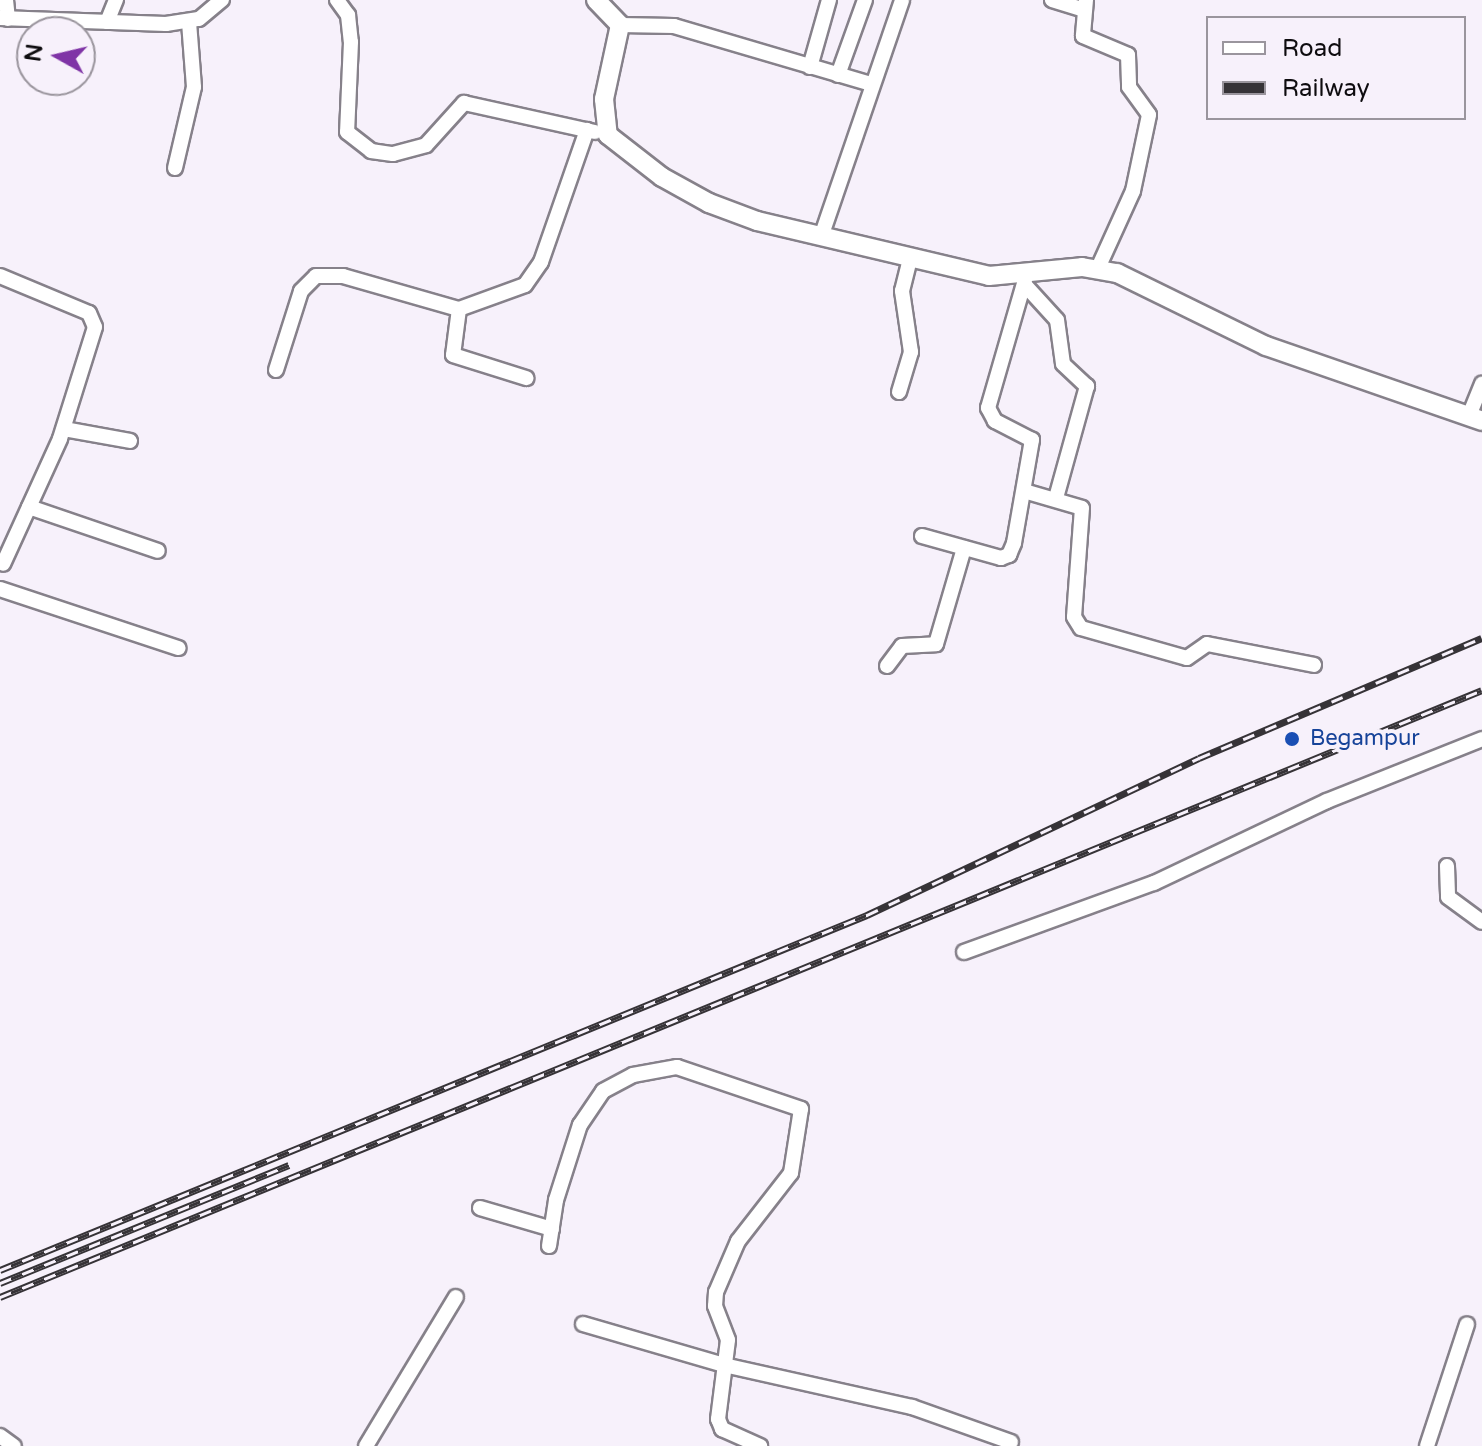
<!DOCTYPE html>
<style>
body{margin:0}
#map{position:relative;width:1482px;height:1446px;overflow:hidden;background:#f7f1fb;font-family:"Varela Round",sans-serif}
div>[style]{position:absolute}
.roads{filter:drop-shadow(2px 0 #86818a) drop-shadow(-2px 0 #86818a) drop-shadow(0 2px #86818a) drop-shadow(0 -2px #86818a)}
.minor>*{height:14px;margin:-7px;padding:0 7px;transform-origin:7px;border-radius:7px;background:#fff}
.major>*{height:18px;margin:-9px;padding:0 9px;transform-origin:9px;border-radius:9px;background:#fff}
.rail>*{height:7px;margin-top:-3.5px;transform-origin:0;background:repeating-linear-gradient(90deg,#f7f1fb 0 12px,#363337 0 24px);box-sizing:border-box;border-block:2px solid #363337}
.dots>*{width:22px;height:22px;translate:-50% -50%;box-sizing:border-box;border:4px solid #f7f1fb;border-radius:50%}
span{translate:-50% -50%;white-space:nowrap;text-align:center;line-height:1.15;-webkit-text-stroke:8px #f7f1fb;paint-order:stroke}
.transit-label{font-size:22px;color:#164399}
.left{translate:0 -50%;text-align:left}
.legend{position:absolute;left:1206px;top:16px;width:260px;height:104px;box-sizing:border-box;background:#f7f1fb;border:2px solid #9a959d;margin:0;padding:10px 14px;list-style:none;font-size:24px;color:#0e0c0f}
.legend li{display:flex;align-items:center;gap:16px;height:40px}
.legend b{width:40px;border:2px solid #9a959d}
.north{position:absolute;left:16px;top:16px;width:80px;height:80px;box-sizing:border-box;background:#f7f1fb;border:2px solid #9a959d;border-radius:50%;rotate:278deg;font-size:22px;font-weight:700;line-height:32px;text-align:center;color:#0e0c0f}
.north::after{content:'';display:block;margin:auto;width:28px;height:36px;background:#7f34a6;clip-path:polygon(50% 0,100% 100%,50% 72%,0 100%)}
</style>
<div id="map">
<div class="roads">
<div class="minor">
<div style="left:6px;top:0;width:19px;rotate:84deg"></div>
<div style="left:337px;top:0;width:19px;rotate:54deg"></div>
<div style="left:348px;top:15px;width:27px;rotate:84deg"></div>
<div style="left:351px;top:42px;width:90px;rotate:92.5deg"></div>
<div style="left:347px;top:132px;width:31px;rotate:38deg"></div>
<div style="left:371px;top:151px;width:22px;rotate:8deg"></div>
<div style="left:393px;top:154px;width:34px;rotate:-15deg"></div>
<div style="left:426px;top:145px;width:57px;rotate:-47.9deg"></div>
<div style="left:464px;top:103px;width:134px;rotate:12.5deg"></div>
<div style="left:1052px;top:0;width:34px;rotate:17deg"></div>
<div style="left:1086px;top:0;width:36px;rotate:95deg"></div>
<div style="left:1083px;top:36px;width:49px;rotate:22.9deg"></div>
<div style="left:1128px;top:55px;width:32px;rotate:88deg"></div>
<div style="left:1129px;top:87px;width:34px;rotate:54deg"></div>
<div style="left:1149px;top:115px;width:78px;rotate:101.9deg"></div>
<div style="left:1133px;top:191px;width:85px;rotate:114.4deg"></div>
<div style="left:0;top:18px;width:166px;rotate:2.1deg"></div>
<div style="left:166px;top:24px;width:33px;rotate:-9deg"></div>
<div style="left:199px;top:19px;width:30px;rotate:-40deg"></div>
<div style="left:107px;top:22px;width:24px;rotate:-68deg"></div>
<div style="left:620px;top:25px;width:54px;rotate:1.1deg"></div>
<div style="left:674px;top:26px;width:205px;rotate:16.4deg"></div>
<div style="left:810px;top:67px;width:70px;rotate:-74.2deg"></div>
<div style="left:838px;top:75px;width:80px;rotate:-70.2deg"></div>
<div style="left:175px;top:168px;width:83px;rotate:-76.8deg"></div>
<div style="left:194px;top:87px;width:65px;rotate:-94.4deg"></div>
<div style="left:821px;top:237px;width:250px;rotate:-71.1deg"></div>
<div style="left:0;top:276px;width:96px;rotate:22.6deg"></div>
<div style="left:89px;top:313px;width:15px;rotate:67deg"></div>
<div style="left:95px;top:327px;width:117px;rotate:107.4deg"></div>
<div style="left:60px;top:439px;width:137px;rotate:114.5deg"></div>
<div style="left:1025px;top:285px;width:47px;rotate:47.6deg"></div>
<div style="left:1057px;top:320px;width:44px;rotate:82.2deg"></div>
<div style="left:1063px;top:364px;width:33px;rotate:43deg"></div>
<div style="left:1087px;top:386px;width:116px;rotate:105.5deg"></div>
<div style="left:459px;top:309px;width:46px;rotate:97.4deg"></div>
<div style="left:453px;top:355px;width:77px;rotate:17.5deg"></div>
<div style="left:276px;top:370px;width:83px;rotate:-72.4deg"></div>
<div style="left:301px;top:291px;width:21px;rotate:-45deg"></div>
<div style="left:316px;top:276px;width:27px"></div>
<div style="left:343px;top:276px;width:121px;rotate:15.9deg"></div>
<div style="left:459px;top:309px;width:70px;rotate:-20deg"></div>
<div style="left:525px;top:285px;width:28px;rotate:-55deg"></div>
<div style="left:541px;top:262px;width:140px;rotate:-70.8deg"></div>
<div style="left:899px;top:392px;width:42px;rotate:-73.3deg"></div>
<div style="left:911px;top:352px;width:62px;rotate:-98.4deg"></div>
<div style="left:902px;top:291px;width:34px;rotate:-76deg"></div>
<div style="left:1469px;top:416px;width:35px;rotate:-68deg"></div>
<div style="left:64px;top:429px;width:67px;rotate:10.3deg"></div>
<div style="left:1024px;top:491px;width:60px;rotate:16.3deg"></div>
<div style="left:1082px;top:508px;width:109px;rotate:94.2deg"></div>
<div style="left:1074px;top:617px;width:13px;rotate:58deg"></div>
<div style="left:1081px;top:628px;width:110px;rotate:15.8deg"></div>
<div style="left:1187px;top:658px;width:24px;rotate:-35deg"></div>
<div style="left:1207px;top:644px;width:109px;rotate:11.1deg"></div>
<div style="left:29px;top:507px;width:136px;rotate:18.8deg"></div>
<div style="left:922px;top:536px;width:82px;rotate:15.6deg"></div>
<div style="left:1001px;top:558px;width:9px;rotate:-21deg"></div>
<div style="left:1009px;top:555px;width:13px;rotate:-67deg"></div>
<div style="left:1014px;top:543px;width:105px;rotate:-80.1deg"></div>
<div style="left:1032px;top:440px;width:42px;rotate:-152.8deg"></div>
<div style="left:995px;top:421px;width:15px;rotate:-118deg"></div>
<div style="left:988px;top:408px;width:137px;rotate:-73.9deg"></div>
<div style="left:0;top:589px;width:188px;rotate:18.3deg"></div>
<div style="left:887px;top:666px;width:25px;rotate:-53deg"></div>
<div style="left:902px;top:646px;width:34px;rotate:-3deg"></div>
<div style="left:936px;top:644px;width:100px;rotate:-73.7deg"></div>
<div style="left:1447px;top:866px;width:31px;rotate:88deg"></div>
<div style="left:1448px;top:897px;width:42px;rotate:36.3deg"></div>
<div style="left:964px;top:952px;width:202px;rotate:-20deg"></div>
<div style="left:1154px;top:883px;width:191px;rotate:-25.4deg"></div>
<div style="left:1327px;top:801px;width:167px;rotate:-21.8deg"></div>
<div style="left:480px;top:1208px;width:75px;rotate:16.3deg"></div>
<div style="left:549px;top:1246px;width:47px;rotate:-81.3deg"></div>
<div style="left:556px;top:1200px;width:79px;rotate:-72.3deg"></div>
<div style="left:580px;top:1125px;width:41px;rotate:-55.9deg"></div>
<div style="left:603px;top:1091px;width:34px;rotate:-28deg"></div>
<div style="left:633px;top:1075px;width:45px;rotate:-10.3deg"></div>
<div style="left:677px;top:1067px;width:131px;rotate:18.7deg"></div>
<div style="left:801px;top:1109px;width:65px;rotate:98.9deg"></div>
<div style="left:791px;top:1173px;width:86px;rotate:127.9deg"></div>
<div style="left:738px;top:1241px;width:56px;rotate:113.3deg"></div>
<div style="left:716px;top:1292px;width:14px;rotate:94deg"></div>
<div style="left:715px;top:1306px;width:36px;rotate:69deg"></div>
<div style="left:728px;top:1340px;width:80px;rotate:97.2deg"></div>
<div style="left:718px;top:1419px;width:11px;rotate:68deg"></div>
<div style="left:722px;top:1429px;width:42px;rotate:24.1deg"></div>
<div style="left:583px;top:1324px;width:147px;rotate:16.2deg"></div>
<div style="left:724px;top:1365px;width:193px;rotate:12.6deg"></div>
<div style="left:912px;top:1407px;width:105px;rotate:19.5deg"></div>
<div style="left:0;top:1436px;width:17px;rotate:36deg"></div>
<div style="left:366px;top:1446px;width:174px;rotate:-58.9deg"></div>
<div style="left:1427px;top:1446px;width:128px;rotate:-71.8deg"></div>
</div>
<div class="major">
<div style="left:596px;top:0;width:35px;rotate:46deg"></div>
<div style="left:620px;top:25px;width:76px;rotate:102.2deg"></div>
<div style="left:604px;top:99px;width:36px;rotate:84deg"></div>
<div style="left:608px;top:135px;width:68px;rotate:37.9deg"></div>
<div style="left:662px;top:177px;width:54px;rotate:29deg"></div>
<div style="left:709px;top:203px;width:51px;rotate:20.6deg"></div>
<div style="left:757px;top:221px;width:238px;rotate:13.3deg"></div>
<div style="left:989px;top:276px;width:93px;rotate:-5.5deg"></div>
<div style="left:1082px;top:267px;width:36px;rotate:10deg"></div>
<div style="left:1117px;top:273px;width:166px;rotate:26.1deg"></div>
<div style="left:1266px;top:346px;width:229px;rotate:19.1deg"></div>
</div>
</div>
<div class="rail">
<div style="left:0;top:1270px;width:937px;rotate:-22.27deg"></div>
<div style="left:867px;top:915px;width:367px;rotate:-25.3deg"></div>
<div style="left:1199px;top:758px;width:307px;rotate:-23deg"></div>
<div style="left:0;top:1283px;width:312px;rotate:-22.2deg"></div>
<div style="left:0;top:1297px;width:1601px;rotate:-22.27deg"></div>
</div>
<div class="dots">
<div style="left:1292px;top:739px;background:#1a4fb4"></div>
</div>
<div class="transit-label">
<span class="left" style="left:1310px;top:739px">Begampur</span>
</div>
<ul class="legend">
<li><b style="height:10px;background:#fff"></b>Road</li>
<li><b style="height:10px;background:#363337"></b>Railway</li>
</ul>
<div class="north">N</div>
</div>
